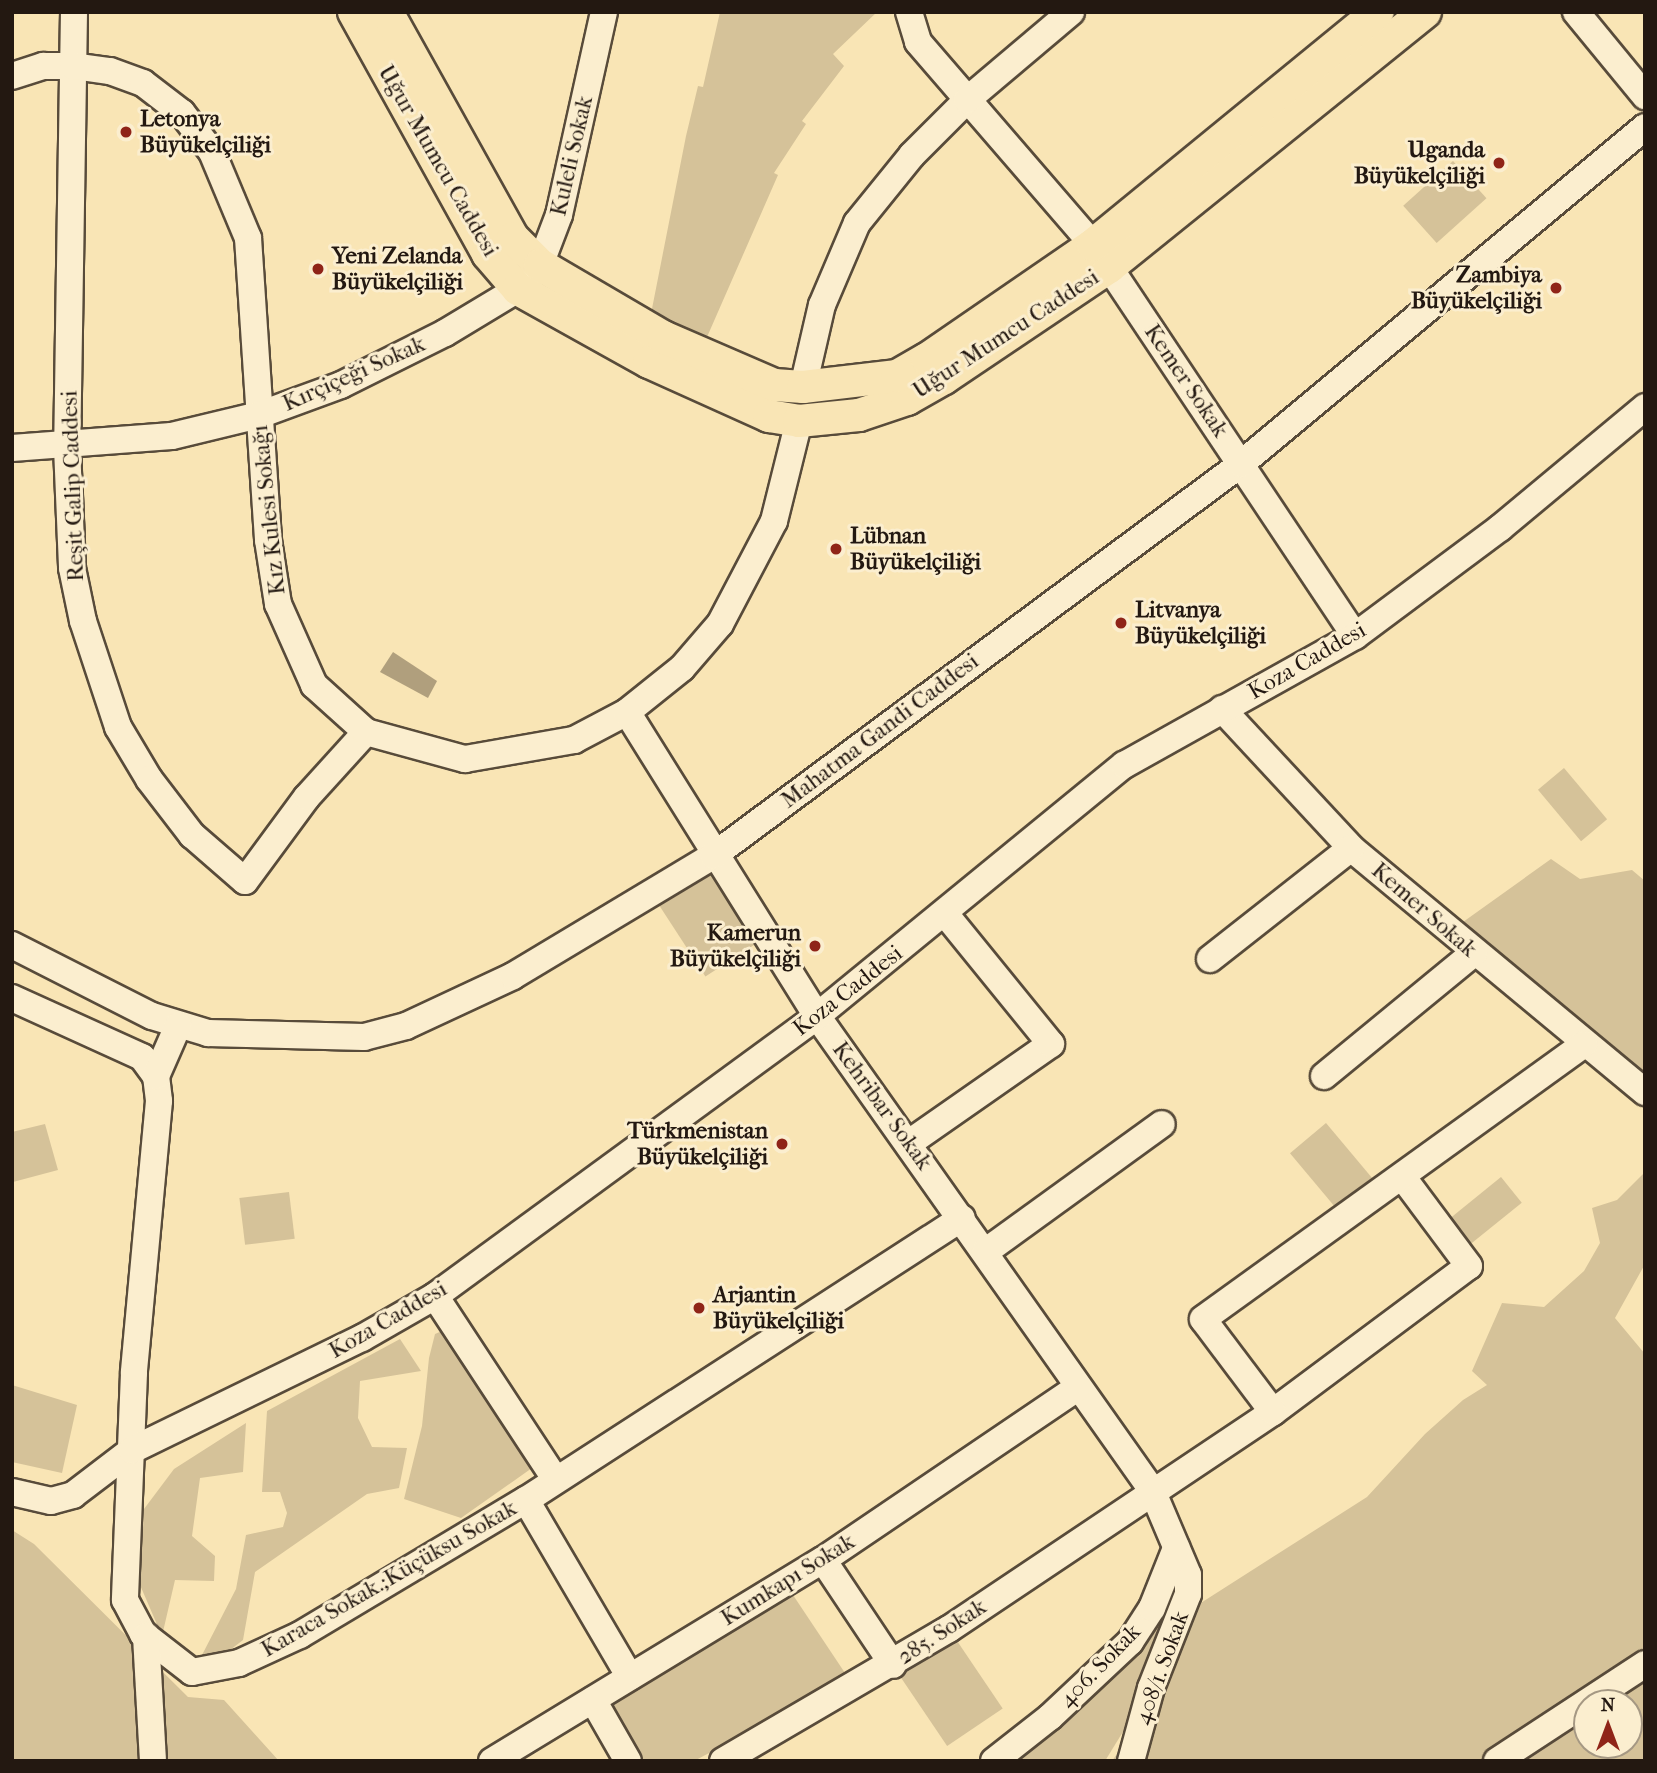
<!DOCTYPE html>
<meta charset="utf-8">
<style>
body{margin:0}
#map{position:relative;width:1657px;height:1773px;overflow:hidden;background:#f9e5b5;font-family:"IM FELL French Canon",serif}
div>[style]{position:absolute}
.green>*{inset:0;background:#d5c299;transform-origin:0 0}
.water>*{inset:0;background:#b09f7d}
.roads{filter:drop-shadow(2px 0 #584b3a) drop-shadow(-2px 0 #584b3a) drop-shadow(0 2px #584b3a) drop-shadow(0 -2px #584b3a)}
.minor>*{height:26px;margin:-13px;padding:0 13px;transform-origin:13px;border-radius:13px;background:#fbeecf}
.major>*{height:32px;margin:-16px;padding:0 16px;transform-origin:16px;border-radius:16px;background:#f9e5b5}
.dots>*{width:19px;height:19px;translate:-50% -50%;box-sizing:border-box;border:4px solid #fbeecf;border-radius:50%}
span{translate:-50% -50%;white-space:nowrap;text-align:center;line-height:1.15;-webkit-text-stroke:6px #fbeecf;paint-order:stroke}
.poi-label{font-size:23px;color:#231811;font-weight:700}
.left{translate:0 -50%;text-align:left}
.right{translate:-100% -50%;text-align:right}
.street-label{font-size:23px;color:#231811}
.frame{position:absolute;inset:0;border:14px solid #231811;pointer-events:none}
.north{position:absolute;left:1573px;top:1689px;width:70px;height:70px;box-sizing:border-box;background:#fbeecf;border:2px solid #a59883;border-radius:50%;rotate:0deg;font-size:19px;font-weight:700;line-height:28px;text-align:center;color:#231811}
.north::after{content:'';display:block;margin:auto;width:24px;height:32px;background:#8f2418;clip-path:polygon(50% 0,100% 100%,50% 72%,0 100%)}
</style>
<div id="map">
<div class="green">
<div style="clip-path:polygon(720px 12px,877px 12px,833px 54px,844px 66px,802px 121px,806px 124px,774px 173px,778px 175px,700px 353px,648px 329px,686px 136px,698px 86px,703px 87px)"></div>
<div style="left:1453px;top:161px;width:50px;height:67px;rotate:48deg"></div>
<div style="left:1564px;top:768px;width:67px;height:34px;rotate:50deg"></div>
<div style="left:713px;top:856px;width:97px;height:72px;rotate:57deg"></div>
<div style="clip-path:polygon(1551px 859px,1580px 879px,1632px 870px,1645px 881px,1645px 1071px,1634px 1083px,1449px 932px)"></div>
<div style="left:1326px;top:1123px;width:74px;height:47px;rotate:50deg"></div>
<div style="clip-path:polygon(45px 1124px,58px 1170px,13px 1182px,12px 1132px)"></div>
<div style="clip-path:polygon(evenodd,1645px 1172px,1645px 1264px,1615px 1318px,1645px 1354px,1645px 1761px,1112px 1761px,1143px 1717px,1182px 1615px,1367px 1497px,1425px 1434px,1463px 1400px,1487px 1385px,1472px 1371px,1502px 1303px,1544px 1307px,1584px 1271px,1600px 1243px,1592px 1208px,1617px 1200px,1645px 1172px,1587px 1703px,1629px 1703px,1629px 1745px,1587px 1745px,1587px 1703px)"></div>
<div style="left:1501px;top:1177px;width:33px;height:67px;rotate:51deg"></div>
<div style="left:289px;top:1192px;width:47px;height:50px;rotate:83deg"></div>
<div style="clip-path:polygon(442px 1331px,532px 1468px,461px 1518px,404px 1499px,422px 1426px,429px 1358px,435px 1334px)"></div>
<div style="clip-path:polygon(400px 1339px,421px 1371px,360px 1381px,358px 1418px,372px 1447px,407px 1448px,399px 1488px,367px 1494px,255px 1572px,243px 1640px,208px 1667px,202px 1655px,236px 1589px,246px 1535px,283px 1527px,287px 1513px,280px 1492px,262px 1492px,267px 1411px)"></div>
<div style="clip-path:polygon(12px 1385px,77px 1405px,62px 1473px,12px 1462px)"></div>
<div style="clip-path:polygon(246px 1423px,243px 1472px,200px 1478px,192px 1536px,215px 1556px,214px 1581px,175px 1580px,162px 1636px,140px 1585px,144px 1509px,174px 1469px)"></div>
<div style="clip-path:polygon(12px 1530px,34px 1544px,188px 1697px,224px 1700px,279px 1761px,12px 1761px)"></div>
<div style="clip-path:polygon(1174px 1589px,1183px 1594px,1129px 1722px,1105px 1761px,1014px 1761px)"></div>
<div style="clip-path:polygon(793px 1595px,849px 1679px,694px 1761px,642px 1761px,607px 1705px)"></div>
<div style="left:949px;top:1629px;width:96px;height:67px;rotate:56deg"></div>
</div>
<div class="water">
<div style="clip-path:polygon(393px 652px,437px 681px,428px 698px,380px 672px)"></div>
</div>
<div class="roads">
<div class="minor">
<div style="left:74px;top:12px;width:435px;rotate:90.9deg"></div>
<div style="left:67px;top:447px;width:121px;rotate:87.6deg"></div>
<div style="left:72px;top:568px;width:54px;rotate:78.3deg"></div>
<div style="left:83px;top:621px;width:112px;rotate:71.7deg"></div>
<div style="left:118px;top:727px;width:61px;rotate:59.2deg"></div>
<div style="left:149px;top:779px;width:71px;rotate:52.5deg"></div>
<div style="left:192px;top:835px;width:70px;rotate:41deg"></div>
<div style="left:245px;top:881px;width:104px;rotate:-53.6deg"></div>
<div style="left:307px;top:797px;width:88px;rotate:-47.8deg"></div>
<div style="left:909px;top:12px;width:31px;rotate:73deg"></div>
<div style="left:918px;top:42px;width:268px;rotate:49.2deg"></div>
<div style="left:1576px;top:12px;width:109px;rotate:50.6deg"></div>
<div style="left:12px;top:76px;width:33px;rotate:-18deg"></div>
<div style="left:43px;top:66px;width:30px"></div>
<div style="left:73px;top:66px;width:37px;rotate:8deg"></div>
<div style="left:110px;top:71px;width:35px;rotate:20deg"></div>
<div style="left:143px;top:83px;width:49px;rotate:37.6deg"></div>
<div style="left:182px;top:113px;width:49px;rotate:52.4deg"></div>
<div style="left:212px;top:152px;width:93px;rotate:67.3deg"></div>
<div style="left:248px;top:238px;width:303px;rotate:86.2deg"></div>
<div style="left:268px;top:540px;width:65px;rotate:81.1deg"></div>
<div style="left:278px;top:604px;width:89px;rotate:66deg"></div>
<div style="left:314px;top:685px;width:70px;rotate:42.1deg"></div>
<div style="left:366px;top:732px;width:103px;rotate:15.3deg"></div>
<div style="left:465px;top:759px;width:111px;rotate:-9.9deg"></div>
<div style="left:574px;top:740px;width:60px;rotate:-27.8deg"></div>
<div style="left:627px;top:712px;width:70px;rotate:-38.7deg"></div>
<div style="left:682px;top:668px;width:58px;rotate:-49.2deg"></div>
<div style="left:720px;top:624px;width:116px;rotate:-62.3deg"></div>
<div style="left:774px;top:521px;width:103px;rotate:-76deg"></div>
<div style="left:1109px;top:267px;width:443px;rotate:56.3deg"></div>
<div style="left:803px;top:387px;width:84px;rotate:-77deg"></div>
<div style="left:822px;top:305px;width:89px;rotate:-66.9deg"></div>
<div style="left:857px;top:223px;width:87px;rotate:-51deg"></div>
<div style="left:912px;top:155px;width:78px;rotate:-45deg"></div>
<div style="left:967px;top:100px;width:136px;rotate:-40.2deg"></div>
<div style="left:12px;top:448px;width:160px;rotate:-4.3deg"></div>
<div style="left:172px;top:436px;width:89px;rotate:-13.6deg"></div>
<div style="left:259px;top:415px;width:87px;rotate:-20.1deg"></div>
<div style="left:341px;top:385px;width:116px;rotate:-26.6deg"></div>
<div style="left:445px;top:333px;width:85px;rotate:-31.1deg"></div>
<div style="left:518px;top:289px;width:33px;rotate:-47deg"></div>
<div style="left:540px;top:265px;width:53px;rotate:-69.2deg"></div>
<div style="left:559px;top:215px;width:208px;rotate:-77.5deg"></div>
<div style="left:1222px;top:709px;width:190px;rotate:47.1deg"></div>
<div style="left:1351px;top:848px;width:382px;rotate:39.7deg"></div>
<div style="left:627px;top:712px;width:358px;rotate:58deg"></div>
<div style="left:817px;top:1016px;width:580px;rotate:54.75deg"></div>
<div style="left:1152px;top:1490px;width:92px;rotate:67deg"></div>
<div style="left:1188px;top:1575px;width:19px;rotate:90deg"></div>
<div style="left:1188px;top:1594px;width:101px;rotate:111.5deg"></div>
<div style="left:1151px;top:1688px;width:76px;rotate:105.3deg"></div>
<div style="left:12px;top:945px;width:157px;rotate:26.9deg"></div>
<div style="left:152px;top:1016px;width:59px;rotate:16.9deg"></div>
<div style="left:208px;top:1033px;width:156px;rotate:1.5deg"></div>
<div style="left:364px;top:1037px;width:43px;rotate:-14.7deg"></div>
<div style="left:406px;top:1026px;width:118px;rotate:-25deg"></div>
<div style="left:513px;top:976px;width:233px;rotate:-31deg"></div>
<div style="left:713px;top:856px;width:658px;rotate:-36.59deg"></div>
<div style="left:1241px;top:464px;width:526px;rotate:-39.83deg"></div>
<div style="left:1210px;top:959px;width:179px;rotate:-38.2deg"></div>
<div style="left:12px;top:998px;width:143px;rotate:24.4deg"></div>
<div style="left:142px;top:1057px;width:24px;rotate:54deg"></div>
<div style="left:156px;top:1076px;width:25px;rotate:83deg"></div>
<div style="left:159px;top:1101px;width:273px;rotate:95.3deg"></div>
<div style="left:134px;top:1373px;width:227px;rotate:92.3deg"></div>
<div style="left:125px;top:1600px;width:38px;rotate:62deg"></div>
<div style="left:143px;top:1634px;width:62px;rotate:37.8deg"></div>
<div style="left:192px;top:1672px;width:48px;rotate:-10.8deg"></div>
<div style="left:239px;top:1663px;width:67px;rotate:-24.7deg"></div>
<div style="left:300px;top:1635px;width:263px;rotate:-30.9deg"></div>
<div style="left:526px;top:1500px;width:519px;rotate:-32.89deg"></div>
<div style="left:156px;top:1076px;width:55px;rotate:-66.3deg"></div>
<div style="left:1324px;top:1076px;width:194px;rotate:-39.4deg"></div>
<div style="left:909px;top:1143px;width:173px;rotate:-34.9deg"></div>
<div style="left:1051px;top:1044px;width:166px;rotate:-129.1deg"></div>
<div style="left:985px;top:1252px;width:218px;rotate:-35.9deg"></div>
<div style="left:435px;top:1296px;width:220px;rotate:56.7deg"></div>
<div style="left:1273px;top:1412px;width:244px;rotate:-36.7deg"></div>
<div style="left:1469px;top:1266px;width:112px;rotate:-126.7deg"></div>
<div style="left:12px;top:1492px;width:40px;rotate:13deg"></div>
<div style="left:51px;top:1501px;width:23px;rotate:-15deg"></div>
<div style="left:73px;top:1495px;width:74px;rotate:-37.3deg"></div>
<div style="left:132px;top:1450px;width:256px;rotate:-26deg"></div>
<div style="left:362px;top:1338px;width:84px;rotate:-29.9deg"></div>
<div style="left:435px;top:1296px;width:474px;rotate:-36.2deg"></div>
<div style="left:817px;top:1016px;width:397px;rotate:-39.3deg"></div>
<div style="left:1124px;top:765px;width:265px;rotate:-29.2deg"></div>
<div style="left:1355px;top:636px;width:181px;rotate:-36.7deg"></div>
<div style="left:1500px;top:528px;width:189px;rotate:-39.8deg"></div>
<div style="left:526px;top:1500px;width:205px;rotate:59.6deg"></div>
<div style="left:823px;top:1560px;width:126px;rotate:56.3deg"></div>
<div style="left:146px;top:1636px;width:125px;rotate:86.8deg"></div>
<div style="left:593px;top:1700px;width:70px;rotate:60.2deg"></div>
<div style="left:492px;top:1761px;width:387px;rotate:-31.3deg"></div>
<div style="left:823px;top:1560px;width:307px;rotate:-34.1deg"></div>
<div style="left:723px;top:1761px;width:262px;rotate:-30.3deg"></div>
<div style="left:949px;top:1629px;width:390px;rotate:-33.8deg"></div>
<div style="left:1273px;top:1412px;width:116px;rotate:-127deg"></div>
<div style="left:1203px;top:1319px;width:470px;rotate:-35.8deg"></div>
<div style="left:994px;top:1761px;width:71px;rotate:-38.2deg"></div>
<div style="left:1050px;top:1717px;width:110px;rotate:-43.2deg"></div>
<div style="left:1130px;top:1642px;width:40px;rotate:-57.1deg"></div>
<div style="left:1152px;top:1608px;width:65px;rotate:-68.2deg"></div>
<div style="left:1497px;top:1761px;width:177px;rotate:-33.2deg"></div>
</div>
<div class="major">
<div style="left:354px;top:12px;width:277px;rotate:61deg"></div>
<div style="left:488px;top:254px;width:46px;rotate:49.4deg"></div>
<div style="left:518px;top:289px;width:150px;rotate:29.1deg"></div>
<div style="left:649px;top:362px;width:132px;rotate:24.2deg"></div>
<div style="left:769px;top:416px;width:30px;rotate:9deg"></div>
<div style="left:799px;top:421px;width:60px;rotate:-5.7deg"></div>
<div style="left:859px;top:415px;width:51px;rotate:-18.4deg"></div>
<div style="left:907px;top:399px;width:43px;rotate:-29.6deg"></div>
<div style="left:944px;top:378px;width:199px;rotate:-33.9deg"></div>
<div style="left:1109px;top:267px;width:406px;rotate:-38.9deg"></div>
<div style="left:387px;top:12px;width:259px;rotate:60.9deg"></div>
<div style="left:513px;top:238px;width:38px;rotate:45deg"></div>
<div style="left:540px;top:265px;width:143px;rotate:30.3deg"></div>
<div style="left:663px;top:337px;width:121px;rotate:23.4deg"></div>
<div style="left:774px;top:385px;width:29px;rotate:4deg"></div>
<div style="left:803px;top:387px;width:95px;rotate:-6.7deg"></div>
<div style="left:897px;top:376px;width:34px;rotate:-30deg"></div>
<div style="left:927px;top:359px;width:201px;rotate:-34.5deg"></div>
<div style="left:1093px;top:245px;width:368px;rotate:-39.3deg"></div>
</div>
</div>
<div class="dots">
<div style="left:126px;top:132px;background:#8f2418"></div>
<div style="left:1499px;top:163px;background:#8f2418"></div>
<div style="left:318px;top:269px;background:#8f2418"></div>
<div style="left:1556px;top:288px;background:#8f2418"></div>
<div style="left:836px;top:549px;background:#8f2418"></div>
<div style="left:1121px;top:623px;background:#8f2418"></div>
<div style="left:815px;top:946px;background:#8f2418"></div>
<div style="left:782px;top:1144px;background:#8f2418"></div>
<div style="left:699px;top:1308px;background:#8f2418"></div>
</div>
<div class="poi-label">
<span class="left" style="left:140px;top:132px">Letonya<br>Büyükelçiliği</span>
<span class="right" style="left:1485px;top:163px">Uganda<br>Büyükelçiliği</span>
<span class="left" style="left:332px;top:269px">Yeni Zelanda<br>Büyükelçiliği</span>
<span class="right" style="left:1542px;top:288px">Zambiya<br>Büyükelçiliği</span>
<span class="left" style="left:850px;top:549px">Lübnan<br>Büyükelçiliği</span>
<span class="left" style="left:1135px;top:623px">Litvanya<br>Büyükelçiliği</span>
<span class="right" style="left:801px;top:946px">Kamerun<br>Büyükelçiliği</span>
<span class="right" style="left:768px;top:1144px">Türkmenistan<br>Büyükelçiliği</span>
<span class="left" style="left:713px;top:1308px">Arjantin<br>Büyükelçiliği</span>
</div>
<div class="street-label">
<span style="left:572px;top:156px;rotate:-77deg">Kuleli Sokak</span>
<span style="left:438px;top:161px;rotate:60deg">Uğur Mumcu Caddesi</span>
<span style="left:1006px;top:334px;rotate:-33deg">Uğur Mumcu Caddesi</span>
<span style="left:354px;top:374px;rotate:-24deg">Kırçiçeği Sokak</span>
<span style="left:1186px;top:381px;rotate:56deg">Kemer Sokak</span>
<span style="left:73px;top:486px;rotate:-92deg">Reşit Galip Caddesi</span>
<span style="left:269px;top:510px;rotate:-96deg">Kız Kulesi Sokağı</span>
<span style="left:1307px;top:661px;rotate:-30deg">Koza Caddesi</span>
<span style="left:880px;top:731px;rotate:-37deg">Mahatma Gandi Caddesi</span>
<span style="left:1424px;top:910px;rotate:41deg">Kemer Sokak</span>
<span style="left:848px;top:991px;rotate:-38deg">Koza Caddesi</span>
<span style="left:882px;top:1106px;rotate:54deg">Kehribar Sokak</span>
<span style="left:388px;top:1320px;rotate:-30deg">Koza Caddesi</span>
<span style="left:389px;top:1579px;rotate:-30deg">Karaca Sokak.;Küçüksu Sokak</span>
<span style="left:788px;top:1580px;rotate:-32deg">Kumkapı Sokak</span>
<span style="left:942px;top:1632px;rotate:-33deg">285. Sokak</span>
<span style="left:1100px;top:1666px;rotate:-46deg">406. Sokak</span>
<span style="left:1162px;top:1668px;rotate:-70deg">408/1. Sokak</span>
</div>
<div class="frame"></div>
<div class="north">N</div>
</div>
